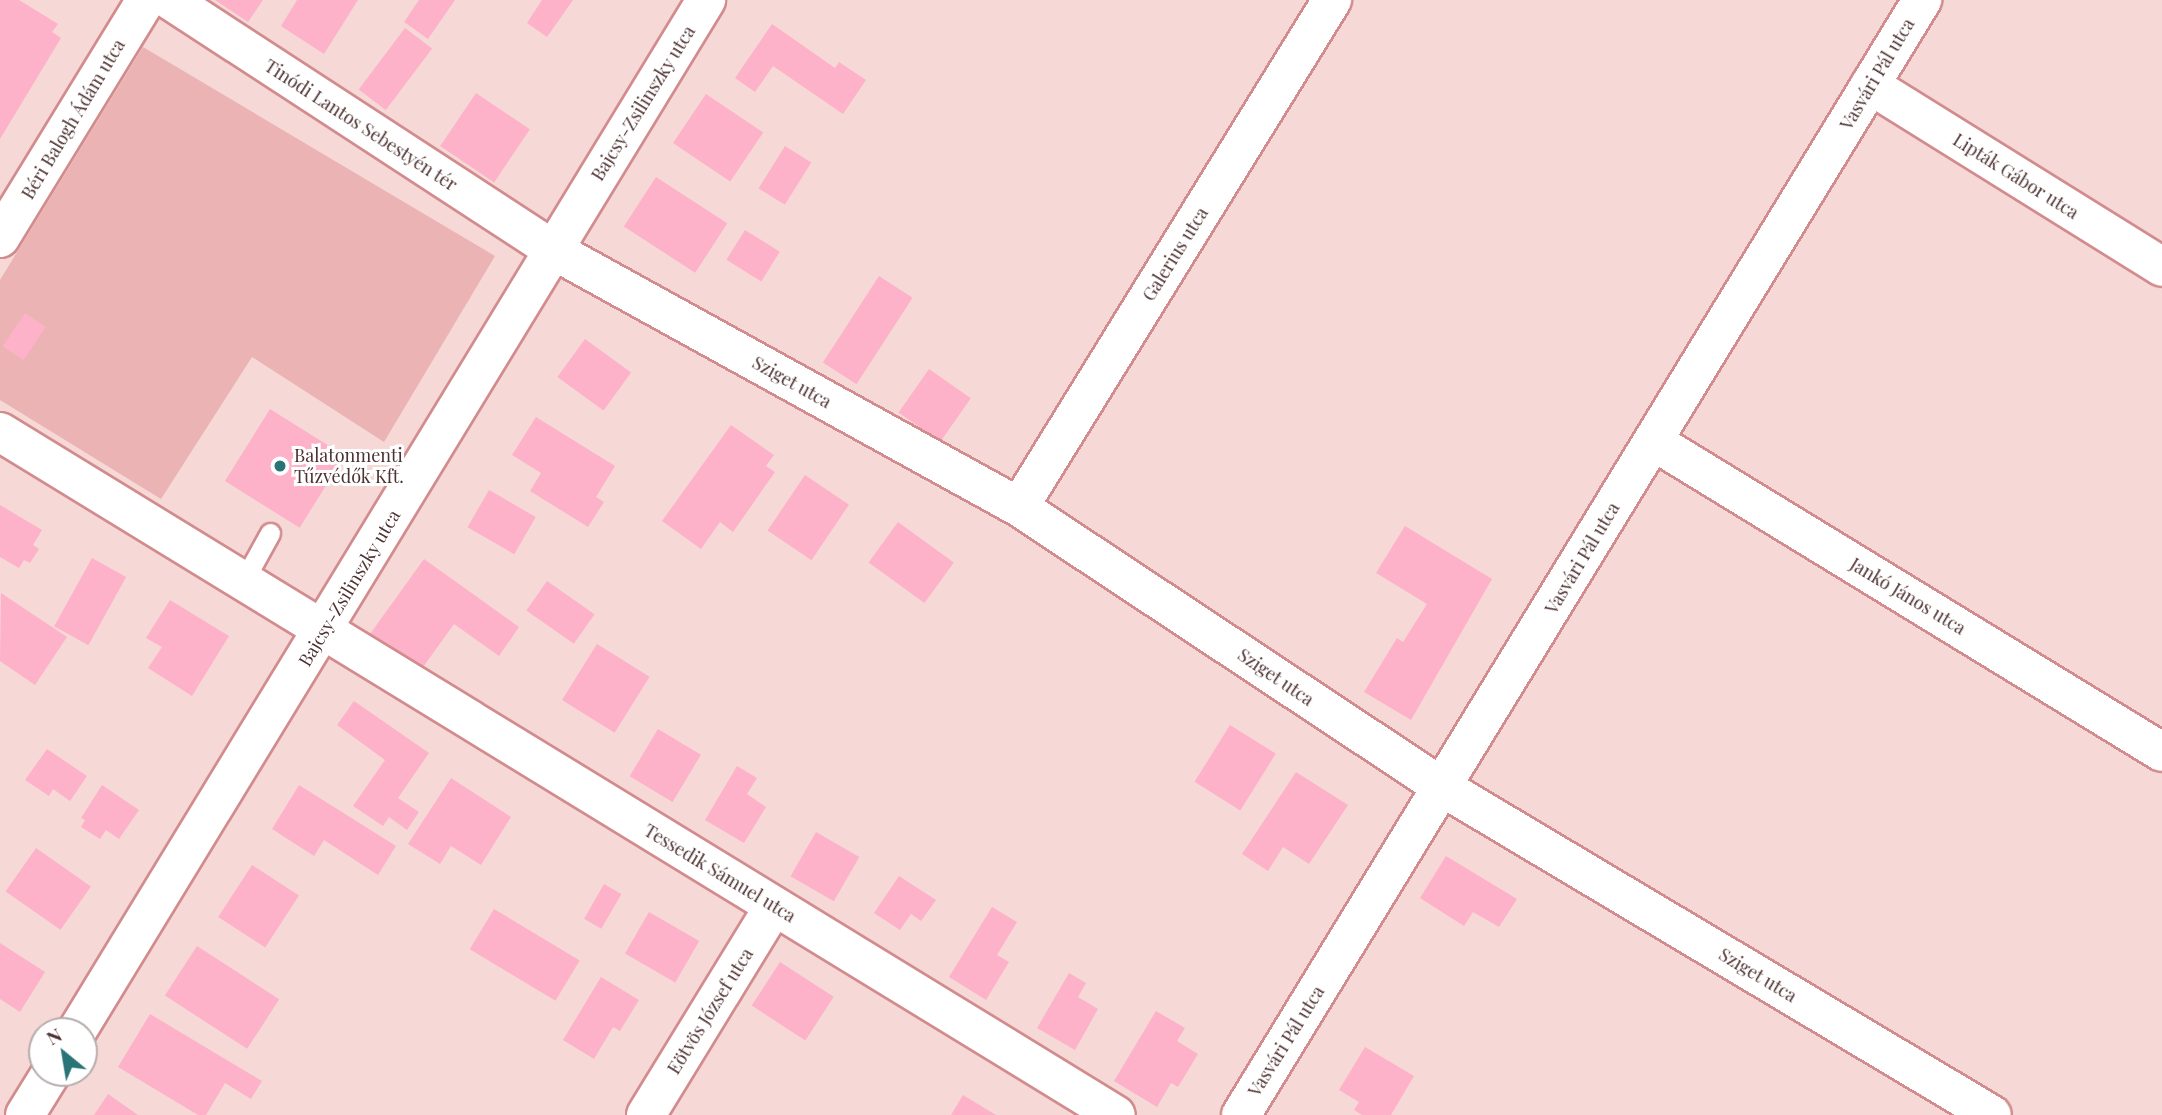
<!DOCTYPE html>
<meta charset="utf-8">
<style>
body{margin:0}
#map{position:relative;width:2162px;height:1115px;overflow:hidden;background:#f6d8d7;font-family:"Playfair Display",serif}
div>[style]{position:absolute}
.green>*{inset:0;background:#ebb3b3}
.building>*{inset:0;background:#fdb2c9;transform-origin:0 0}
.roads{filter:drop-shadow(2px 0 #d28c8d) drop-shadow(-2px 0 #d28c8d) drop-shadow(0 2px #d28c8d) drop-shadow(0 -2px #d28c8d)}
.service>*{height:19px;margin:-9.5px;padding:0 9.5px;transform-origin:9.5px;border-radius:9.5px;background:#fff}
.minor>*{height:38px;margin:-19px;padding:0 19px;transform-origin:19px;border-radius:19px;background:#fff}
.dots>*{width:19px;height:19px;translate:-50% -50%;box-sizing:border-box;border:4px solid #fff;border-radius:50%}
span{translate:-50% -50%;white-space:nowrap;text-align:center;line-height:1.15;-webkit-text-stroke:6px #fff;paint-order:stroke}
.street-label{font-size:18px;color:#4e3131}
.poi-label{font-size:18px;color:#4e3131}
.left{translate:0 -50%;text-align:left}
.north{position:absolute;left:28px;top:1017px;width:70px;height:70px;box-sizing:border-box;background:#fff;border:2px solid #b8adad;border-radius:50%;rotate:330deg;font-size:19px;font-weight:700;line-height:28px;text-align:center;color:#4e3131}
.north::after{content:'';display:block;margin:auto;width:24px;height:32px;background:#297477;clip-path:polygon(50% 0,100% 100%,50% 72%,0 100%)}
</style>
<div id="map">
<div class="green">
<div style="clip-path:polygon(143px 47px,495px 256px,384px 442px,252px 357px,161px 499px,0 400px,0 280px)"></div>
</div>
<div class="building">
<div style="clip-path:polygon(0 0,19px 0,58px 24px,52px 32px,61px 38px,0 139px)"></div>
<div style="clip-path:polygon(215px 0,263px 0,248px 22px)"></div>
<div style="clip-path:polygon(297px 0,358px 0,324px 54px,281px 26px)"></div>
<div style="clip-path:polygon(419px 0,455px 0,428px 39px,404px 22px)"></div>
<div style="clip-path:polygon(542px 0,573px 0,547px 37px,527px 23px)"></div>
<div style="clip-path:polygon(772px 24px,835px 68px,839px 62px,866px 80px,843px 114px,773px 66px,755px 92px,735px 78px)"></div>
<div style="left:405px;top:28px;width:34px;height:77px;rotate:37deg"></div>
<div style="left:476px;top:93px;width:65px;height:64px;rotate:34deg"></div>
<div style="left:706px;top:94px;width:69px;height:59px;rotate:34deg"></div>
<div style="left:785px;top:146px;width:31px;height:50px;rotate:32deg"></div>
<div style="left:656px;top:177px;width:85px;height:59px;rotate:33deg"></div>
<div style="left:745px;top:230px;width:41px;height:35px;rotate:32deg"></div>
<div style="left:879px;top:276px;width:40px;height:103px;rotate:33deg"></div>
<div style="left:25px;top:313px;width:25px;height:40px;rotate:34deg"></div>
<div style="left:585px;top:339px;width:57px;height:47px;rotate:36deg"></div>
<div style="left:929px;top:369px;width:51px;height:53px;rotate:35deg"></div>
<div style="left:270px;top:409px;width:88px;height:85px;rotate:32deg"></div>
<div style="clip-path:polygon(536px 417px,615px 466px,596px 497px,604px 502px,588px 527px,530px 491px,541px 473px,512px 455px)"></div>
<div style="clip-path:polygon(731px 425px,774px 455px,766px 466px,775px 472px,733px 532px,720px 522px,701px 549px,662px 521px)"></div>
<div style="left:805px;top:475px;width:53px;height:67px;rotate:34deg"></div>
<div style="left:489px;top:490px;width:54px;height:43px;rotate:30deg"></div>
<div style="clip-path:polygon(0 505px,42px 530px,33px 545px,39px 549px,30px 563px,24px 560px,19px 568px,0 557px)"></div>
<div style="left:898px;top:522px;width:69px;height:50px;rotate:36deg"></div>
<div style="clip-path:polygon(1405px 526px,1492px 579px,1411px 720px,1364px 692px,1397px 638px,1403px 642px,1427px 604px,1376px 573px)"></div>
<div style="left:92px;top:558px;width:39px;height:78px;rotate:29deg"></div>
<div style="clip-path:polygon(424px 559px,519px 627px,499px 656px,454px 624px,421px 670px,370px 634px)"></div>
<div style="left:547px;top:581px;width:58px;height:36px;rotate:35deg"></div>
<div style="clip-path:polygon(1px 593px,67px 637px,35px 685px,0 661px)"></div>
<div style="clip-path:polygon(170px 600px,229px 636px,192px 696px,148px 668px,162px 647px,146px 638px)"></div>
<div style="left:597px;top:644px;width:62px;height:66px;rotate:32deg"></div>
<div style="clip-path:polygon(354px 701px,429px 753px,398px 798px,419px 812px,407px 830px,389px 817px,383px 826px,353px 806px,385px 760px,337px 725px)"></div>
<div style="left:1230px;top:725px;width:54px;height:67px;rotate:32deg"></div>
<div style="left:658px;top:729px;width:50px;height:55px;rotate:31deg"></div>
<div style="clip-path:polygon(47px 749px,87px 776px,70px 801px,53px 789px,49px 796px,25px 780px)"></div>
<div style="clip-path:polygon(737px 766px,757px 778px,747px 794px,766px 807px,744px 843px,705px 820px)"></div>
<div style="clip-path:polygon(1296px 772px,1348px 805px,1309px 864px,1283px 847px,1268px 871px,1242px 854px)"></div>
<div style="clip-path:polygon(451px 778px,511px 817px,481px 865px,451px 846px,440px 864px,408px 844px)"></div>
<div style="clip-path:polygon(102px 785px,139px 810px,119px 839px,106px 830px,100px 839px,81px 827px,85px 820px,81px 818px)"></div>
<div style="clip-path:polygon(299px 785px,396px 846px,378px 875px,324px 840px,314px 856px,272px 829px)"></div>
<div style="left:816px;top:832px;width:50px;height:51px;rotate:30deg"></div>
<div style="left:36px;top:848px;width:67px;height:53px;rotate:35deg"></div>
<div style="clip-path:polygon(1446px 856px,1517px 899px,1499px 927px,1473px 912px,1464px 926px,1420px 898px)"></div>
<div style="left:252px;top:865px;width:56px;height:62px;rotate:33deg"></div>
<div style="clip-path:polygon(899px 876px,936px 900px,921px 921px,911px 914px,900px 930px,874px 913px)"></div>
<div style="left:604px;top:884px;width:20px;height:40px;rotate:30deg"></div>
<div style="clip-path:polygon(992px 907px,1017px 922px,997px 955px,1009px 962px,986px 1000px,949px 977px)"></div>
<div style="left:494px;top:909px;width:100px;height:47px;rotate:31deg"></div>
<div style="left:649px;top:912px;width:58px;height:48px;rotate:30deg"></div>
<div style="clip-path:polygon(0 943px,45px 972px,20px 1012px,0 999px)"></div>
<div style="left:197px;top:946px;width:98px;height:59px;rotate:33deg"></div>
<div style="left:780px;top:962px;width:64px;height:52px;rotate:33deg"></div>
<div style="clip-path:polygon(1069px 973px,1086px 983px,1078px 997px,1098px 1009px,1075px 1050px,1037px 1028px)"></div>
<div style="clip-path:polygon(601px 977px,639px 1000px,620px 1031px,613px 1027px,594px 1059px,563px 1040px)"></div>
<div style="clip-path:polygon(1156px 1011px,1185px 1028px,1177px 1041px,1198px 1054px,1178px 1087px,1171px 1083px,1157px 1107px,1114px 1081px)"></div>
<div style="clip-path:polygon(150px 1014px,262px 1081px,251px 1099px,225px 1083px,206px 1115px,198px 1115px,118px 1067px)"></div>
<div style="clip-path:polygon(1365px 1047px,1414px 1076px,1391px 1115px,1362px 1115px,1354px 1110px,1359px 1102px,1339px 1090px)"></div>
<div style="clip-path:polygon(108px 1094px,138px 1115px,94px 1115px)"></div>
<div style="clip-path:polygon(963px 1095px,996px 1115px,951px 1115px)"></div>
</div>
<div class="roads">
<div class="service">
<div style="left:243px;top:582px;width:56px;rotate:-61.1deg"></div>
</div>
<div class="minor">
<div style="left:170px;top:0;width:457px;rotate:33.1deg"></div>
<div style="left:553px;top:250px;width:532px;rotate:28.88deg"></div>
<div style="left:1019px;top:507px;width:507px;rotate:33.5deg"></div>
<div style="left:1442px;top:787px;width:640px;rotate:30.81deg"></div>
<div style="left:1870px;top:85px;width:344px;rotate:31.9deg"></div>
<div style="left:0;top:238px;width:279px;rotate:-58.5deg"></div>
<div style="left:0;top:432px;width:1308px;rotate:31.47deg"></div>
<div style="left:1653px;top:441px;width:596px;rotate:31.43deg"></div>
<div style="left:1019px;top:507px;width:596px;rotate:-58.31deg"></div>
<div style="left:77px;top:1031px;width:1208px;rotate:-58.61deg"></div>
<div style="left:25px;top:1115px;width:49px;rotate:-58.2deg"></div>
<div style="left:646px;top:1115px;width:245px;rotate:-58.5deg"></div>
<div style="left:1241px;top:1115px;width:1307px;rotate:-58.58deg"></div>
</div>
</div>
<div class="dots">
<div style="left:280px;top:466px;background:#297477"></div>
</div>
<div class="street-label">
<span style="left:1877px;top:74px;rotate:-59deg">Vasvári Pál utca</span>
<span style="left:643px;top:103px;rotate:-58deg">Bajcsy-Zsilinszky utca</span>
<span style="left:73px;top:119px;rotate:-59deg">Béri Balogh Ádám utca</span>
<span style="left:361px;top:125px;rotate:33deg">Tinódi Lantos Sebestyén tér</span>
<span style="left:2016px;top:176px;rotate:32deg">Lipták Gábor utca</span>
<span style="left:1175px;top:254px;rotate:-58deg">Galerius utca</span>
<span style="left:792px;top:382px;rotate:29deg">Sziget utca</span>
<span style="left:1582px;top:558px;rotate:-59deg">Vasvári Pál utca</span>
<span style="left:349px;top:588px;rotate:-59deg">Bajcsy-Zsilinszky utca</span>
<span style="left:1908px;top:596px;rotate:31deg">Jankó János utca</span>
<span style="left:1276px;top:677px;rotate:34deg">Sziget utca</span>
<span style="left:720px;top:873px;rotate:31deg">Tessedik Sámuel utca</span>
<span style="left:1758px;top:975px;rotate:31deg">Sziget utca</span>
<span style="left:710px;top:1011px;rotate:-58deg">Eötvös József utca</span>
<span style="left:1286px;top:1041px;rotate:-58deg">Vasvári Pál utca</span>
</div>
<div class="poi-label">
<span class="left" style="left:294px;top:466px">Balatonmenti<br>Tűzvédők Kft.</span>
</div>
<div class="north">N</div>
</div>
